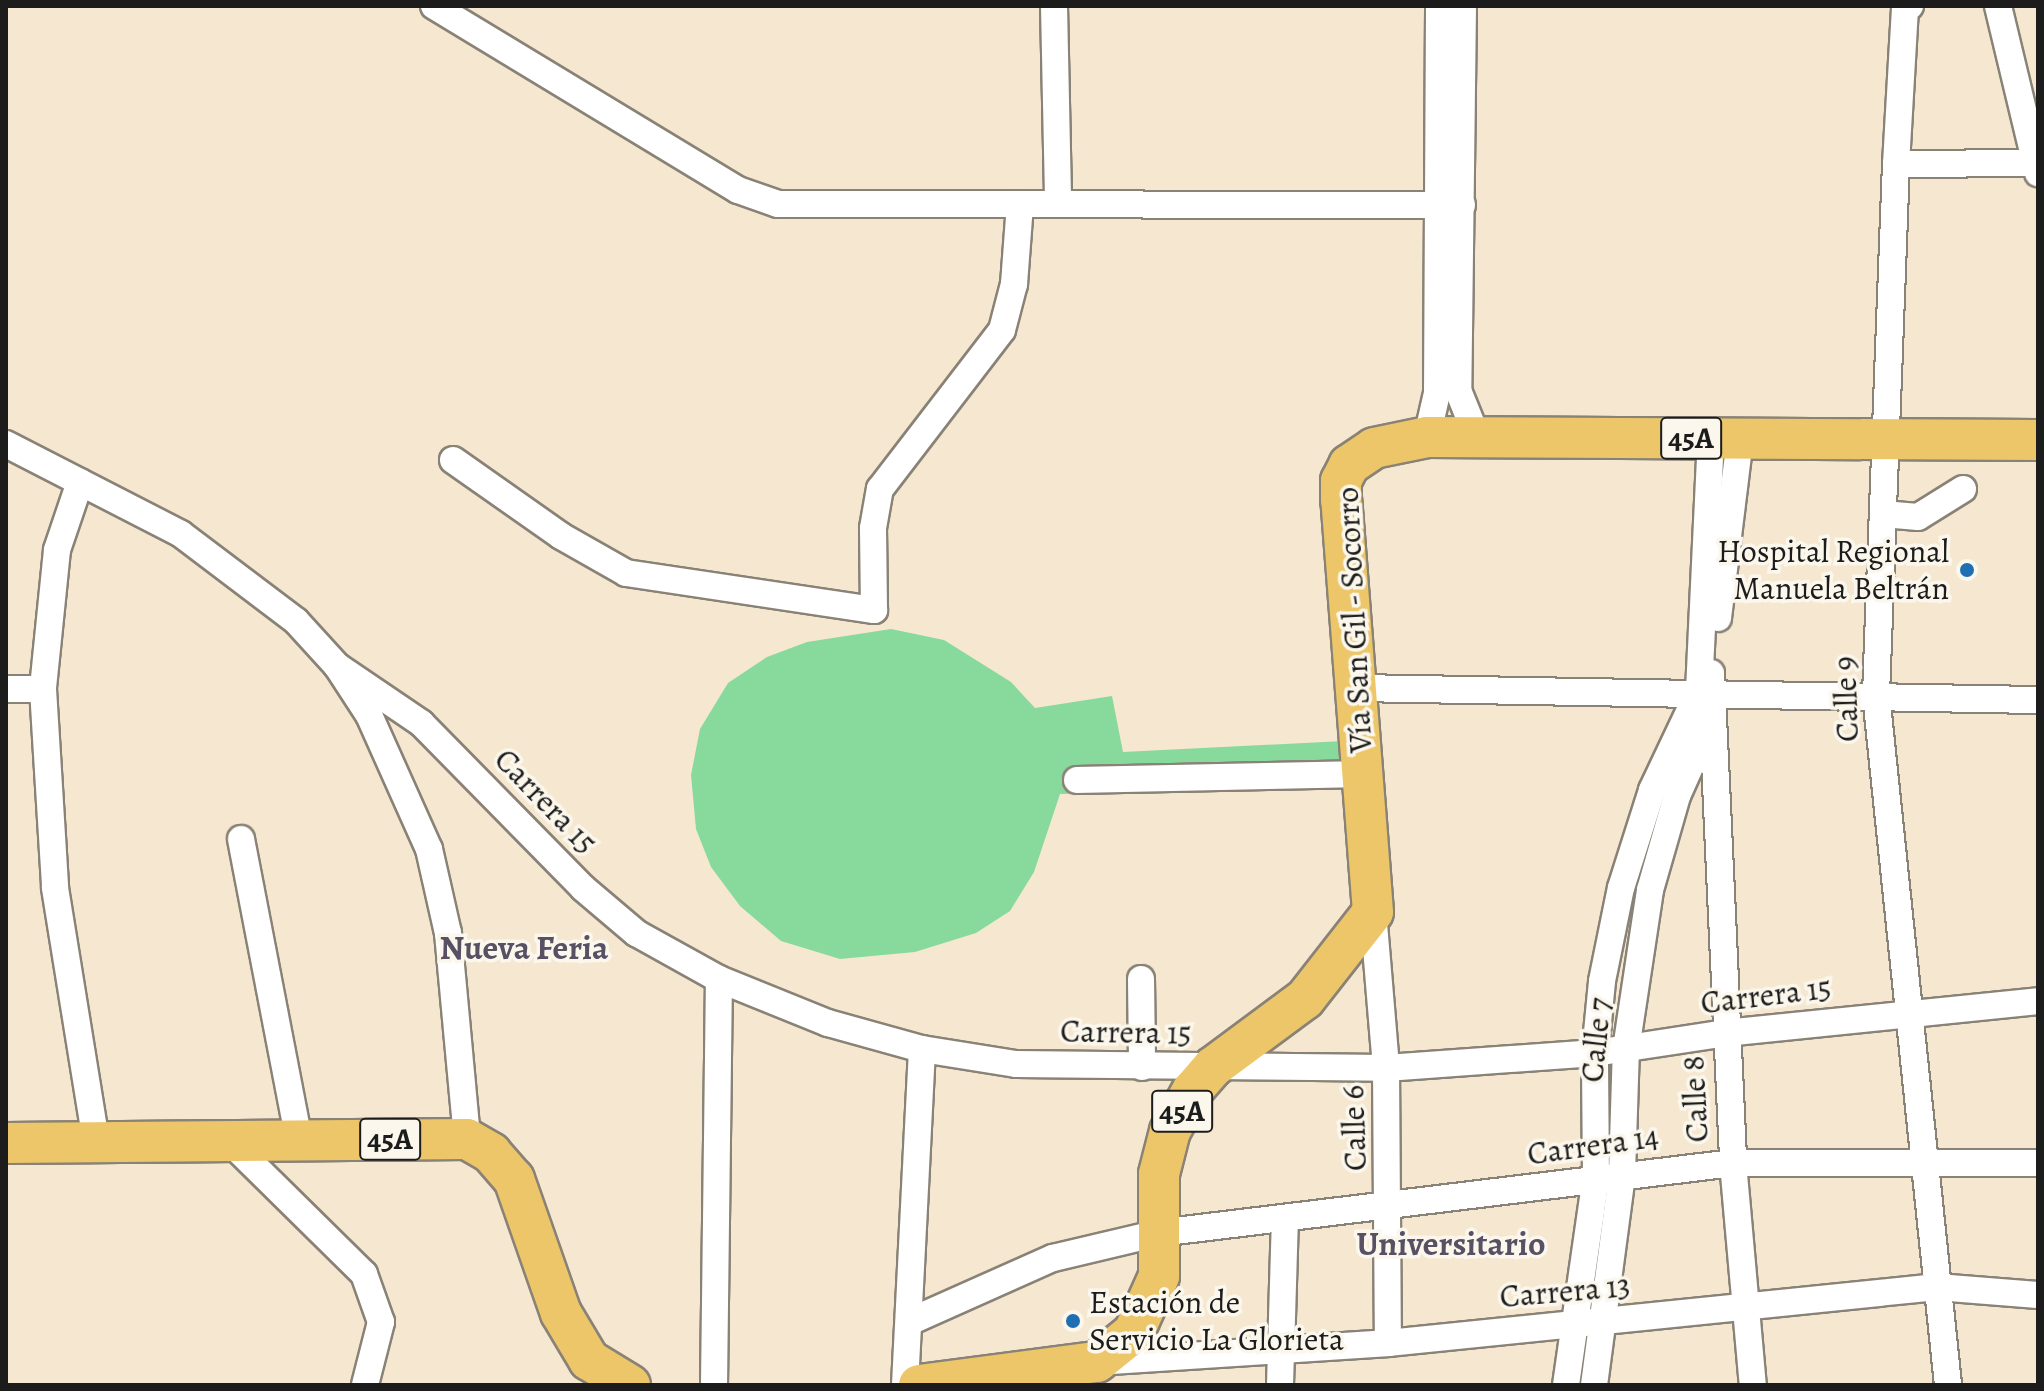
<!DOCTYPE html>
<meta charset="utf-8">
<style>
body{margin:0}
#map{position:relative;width:2044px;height:1391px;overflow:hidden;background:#f6e7d0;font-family:Alegreya,serif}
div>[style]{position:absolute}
.green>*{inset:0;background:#87da9c}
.roads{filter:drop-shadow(2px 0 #898276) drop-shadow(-2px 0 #898276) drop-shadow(0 2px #898276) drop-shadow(0 -2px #898276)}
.minor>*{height:26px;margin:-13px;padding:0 13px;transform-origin:13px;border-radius:13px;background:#fff}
.highway>*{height:40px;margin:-20px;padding:0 20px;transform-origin:20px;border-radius:20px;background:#ecc669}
.dots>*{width:22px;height:22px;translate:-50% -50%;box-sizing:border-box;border:4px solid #fbf7ec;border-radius:50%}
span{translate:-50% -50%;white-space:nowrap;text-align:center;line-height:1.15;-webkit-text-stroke:7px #fbf7ec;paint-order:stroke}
.shield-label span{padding:2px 6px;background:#fbf7ec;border:2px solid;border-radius:6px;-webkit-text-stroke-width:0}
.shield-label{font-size:30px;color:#1c1c1c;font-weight:700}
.poi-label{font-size:32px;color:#1c1c1c}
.right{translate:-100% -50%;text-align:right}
.left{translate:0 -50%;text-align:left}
.street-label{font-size:32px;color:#1c1c1c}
.neighbourhood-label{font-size:34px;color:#585063;font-weight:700}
.frame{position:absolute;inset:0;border:8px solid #1c1c1c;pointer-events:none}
</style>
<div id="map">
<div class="green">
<div style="clip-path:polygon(891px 629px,944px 640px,1011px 682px,1035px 708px,1112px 696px,1123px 752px,1344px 741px,1351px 786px,1060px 794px,1034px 872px,1010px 911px,976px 933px,915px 952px,840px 959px,781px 941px,740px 906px,711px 867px,696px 829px,691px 775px,700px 729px,728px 683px,767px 657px,807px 642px)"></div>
</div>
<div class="roads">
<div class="minor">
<div style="left:434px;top:6px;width:355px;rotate:31.2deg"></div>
<div style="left:738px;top:190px;width:42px;rotate:19.3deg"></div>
<div style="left:778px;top:204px;width:684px;rotate:0.08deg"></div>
<div style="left:1054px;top:6px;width:196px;rotate:88.8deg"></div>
<div style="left:1463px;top:6px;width:384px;rotate:90.7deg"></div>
<div style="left:1458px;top:390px;width:51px;rotate:68deg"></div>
<div style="left:1910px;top:6px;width:5px;rotate:158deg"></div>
<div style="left:1905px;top:8px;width:156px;rotate:93.3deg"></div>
<div style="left:1896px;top:164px;width:531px;rotate:92.16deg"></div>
<div style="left:1876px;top:695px;width:694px;rotate:84.04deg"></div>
<div style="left:1998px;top:6px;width:172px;rotate:76.5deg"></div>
<div style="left:1896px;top:164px;width:140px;rotate:-0.4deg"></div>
<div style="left:1427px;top:437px;width:45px;rotate:-77.2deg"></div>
<div style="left:1437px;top:393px;width:387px;rotate:-89.7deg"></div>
<div style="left:6px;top:444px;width:197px;rotate:27.2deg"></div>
<div style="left:181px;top:534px;width:144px;rotate:37.1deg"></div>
<div style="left:296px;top:621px;width:61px;rotate:47.7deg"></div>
<div style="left:337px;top:666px;width:59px;rotate:56.9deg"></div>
<div style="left:369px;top:715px;width:147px;rotate:65.9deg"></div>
<div style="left:429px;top:849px;width:86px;rotate:77.3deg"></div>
<div style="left:448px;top:933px;width:207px;rotate:84.7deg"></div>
<div style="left:453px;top:460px;width:132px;rotate:35.1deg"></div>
<div style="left:561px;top:536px;width:75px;rotate:29.6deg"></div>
<div style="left:626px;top:573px;width:251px;rotate:8.5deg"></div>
<div style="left:874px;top:610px;width:82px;rotate:-90.7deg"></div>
<div style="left:873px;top:528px;width:40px;rotate:-80deg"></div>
<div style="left:880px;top:489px;width:200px;rotate:-52.5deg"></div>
<div style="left:1002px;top:330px;width:48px;rotate:-75.4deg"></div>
<div style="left:1014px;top:284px;width:80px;rotate:-85.7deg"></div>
<div style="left:80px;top:482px;width:72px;rotate:108.7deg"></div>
<div style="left:57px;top:550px;width:140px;rotate:95.8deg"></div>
<div style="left:43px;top:689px;width:199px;rotate:86.5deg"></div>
<div style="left:55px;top:888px;width:257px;rotate:80.8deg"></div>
<div style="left:1883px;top:514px;width:35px;rotate:5deg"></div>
<div style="left:1918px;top:517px;width:53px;rotate:-31.9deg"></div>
<div style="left:1718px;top:618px;width:180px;rotate:-83deg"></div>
<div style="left:337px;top:666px;width:102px;rotate:34.2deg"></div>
<div style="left:421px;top:723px;width:231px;rotate:45.5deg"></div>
<div style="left:583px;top:888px;width:70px;rotate:40.3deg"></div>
<div style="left:636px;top:933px;width:95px;rotate:29deg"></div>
<div style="left:719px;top:979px;width:118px;rotate:22deg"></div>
<div style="left:828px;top:1023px;width:98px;rotate:15.5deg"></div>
<div style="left:922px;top:1049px;width:95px;rotate:9.1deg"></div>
<div style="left:1016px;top:1064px;width:370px;rotate:0.6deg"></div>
<div style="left:1386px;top:1068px;width:210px;rotate:-4.1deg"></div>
<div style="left:1595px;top:1053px;width:132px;rotate:-8.7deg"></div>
<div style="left:1725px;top:1033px;width:315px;rotate:-5.8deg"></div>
<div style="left:1711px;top:673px;width:490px;rotate:87.4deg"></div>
<div style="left:1733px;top:1163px;width:223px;rotate:84.9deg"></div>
<div style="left:1356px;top:688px;width:682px;rotate:1.01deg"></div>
<div style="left:6px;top:689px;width:37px"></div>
<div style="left:1077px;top:780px;width:286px;rotate:-1.2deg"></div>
<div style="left:241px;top:839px;width:306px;rotate:79.1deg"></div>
<div style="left:1373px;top:912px;width:157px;rotate:85.2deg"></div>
<div style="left:1386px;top:1068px;width:275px;rotate:89.6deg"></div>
<div style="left:1141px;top:979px;width:88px;rotate:89.3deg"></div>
<div style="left:228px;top:1140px;width:191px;rotate:44.6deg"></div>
<div style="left:364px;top:1274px;width:51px;rotate:70.5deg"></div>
<div style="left:381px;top:1322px;width:65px;rotate:104.3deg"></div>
<div style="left:909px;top:1322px;width:158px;rotate:-24deg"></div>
<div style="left:1053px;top:1258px;width:109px;rotate:-13.3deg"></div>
<div style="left:1159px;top:1233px;width:578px;rotate:-6.95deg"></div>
<div style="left:1733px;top:1163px;width:305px"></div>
<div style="left:1097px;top:1362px;width:292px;rotate:-3.7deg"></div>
<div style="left:1388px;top:1343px;width:552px;rotate:-5.82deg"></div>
<div style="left:1937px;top:1287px;width:101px;rotate:4.5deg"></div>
<div style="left:714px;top:1385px;width:406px;rotate:-89.3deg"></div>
<div style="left:905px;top:1385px;width:336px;rotate:-87.1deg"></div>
<div style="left:1280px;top:1385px;width:164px;rotate:-88.3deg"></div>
<div style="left:1566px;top:1385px;width:209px;rotate:-81.8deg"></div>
<div style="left:1596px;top:1178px;width:125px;rotate:-90.5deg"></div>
<div style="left:1595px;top:1053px;width:72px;rotate:-84.4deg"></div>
<div style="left:1602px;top:981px;width:95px;rotate:-78.5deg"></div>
<div style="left:1621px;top:888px;width:103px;rotate:-72.4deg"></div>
<div style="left:1652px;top:790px;width:110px;rotate:-64.6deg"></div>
<div style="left:1699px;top:691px;width:253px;rotate:-87.3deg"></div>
<div style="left:1594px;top:1385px;width:213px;rotate:-82.4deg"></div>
<div style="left:1622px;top:1174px;width:125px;rotate:-88.2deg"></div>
<div style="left:1626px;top:1049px;width:161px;rotate:-81.4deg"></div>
<div style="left:1650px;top:890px;width:98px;rotate:-74deg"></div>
<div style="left:1677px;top:796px;width:83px;rotate:-65.9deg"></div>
</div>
<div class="highway">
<div style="left:6px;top:1143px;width:461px;rotate:-0.5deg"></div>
<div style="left:467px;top:1139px;width:28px;rotate:30deg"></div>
<div style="left:491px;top:1153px;width:35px;rotate:49deg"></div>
<div style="left:514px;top:1179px;width:142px;rotate:70.7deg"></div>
<div style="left:561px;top:1313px;width:55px;rotate:59.2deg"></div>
<div style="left:589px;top:1360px;width:48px;rotate:31.4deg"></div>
<div style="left:919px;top:1385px;width:179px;rotate:-7.4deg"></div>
<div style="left:1097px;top:1362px;width:48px;rotate:-39deg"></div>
<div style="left:1134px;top:1332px;width:61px;rotate:-65.9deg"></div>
<div style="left:1159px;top:1276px;width:102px;rotate:-90deg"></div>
<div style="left:1159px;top:1174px;width:44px;rotate:-75.7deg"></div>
<div style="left:1170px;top:1131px;width:46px;rotate:-61.2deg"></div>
<div style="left:1192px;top:1091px;width:32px;rotate:-49deg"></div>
<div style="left:1213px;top:1067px;width:114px;rotate:-36.5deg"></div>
<div style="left:1305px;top:999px;width:110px;rotate:-52deg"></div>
<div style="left:1373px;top:912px;width:413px;rotate:-94.4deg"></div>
<div style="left:1341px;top:500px;width:19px;rotate:-90deg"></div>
<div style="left:1341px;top:481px;width:18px;rotate:-63deg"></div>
<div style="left:1349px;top:465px;width:30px;rotate:-34deg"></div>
<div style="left:1374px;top:448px;width:54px;rotate:-11.7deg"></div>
<div style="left:1427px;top:437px;width:611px;rotate:0.28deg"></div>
</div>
</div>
<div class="dots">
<div style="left:1967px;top:570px;background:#1f6fb2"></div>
<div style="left:1073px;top:1321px;background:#1f6fb2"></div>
</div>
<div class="shield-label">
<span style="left:1691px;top:438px">45A</span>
<span style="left:1182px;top:1111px">45A</span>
<span style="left:390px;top:1139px">45A</span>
</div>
<div class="poi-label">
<span class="right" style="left:1949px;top:570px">Hospital Regional<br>Manuela Beltrán</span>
<span class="left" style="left:1089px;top:1321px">Estación de<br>Servicio La Glorieta</span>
</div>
<div class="street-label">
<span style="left:1354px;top:620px;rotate:-93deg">Vía San Gil - Socorro</span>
<span style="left:1846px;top:699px;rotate:-92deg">Calle 9</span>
<span style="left:546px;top:801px;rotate:46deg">Carrera 15</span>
<span style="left:1766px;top:995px;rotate:-7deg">Carrera 15</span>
<span style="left:1126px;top:1032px;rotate:1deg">Carrera 15</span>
<span style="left:1596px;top:1040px;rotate:-84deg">Calle 7</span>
<span style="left:1695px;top:1099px;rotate:-93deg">Calle 8</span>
<span style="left:1354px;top:1128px;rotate:-92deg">Calle 6</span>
<span style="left:1593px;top:1145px;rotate:-8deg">Carrera 14</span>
<span style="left:1565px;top:1291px;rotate:-5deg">Carrera 13</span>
</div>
<div class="neighbourhood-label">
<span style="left:524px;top:948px">Nueva Feria</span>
<span style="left:1451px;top:1244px">Universitario</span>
</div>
<div class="frame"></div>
</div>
